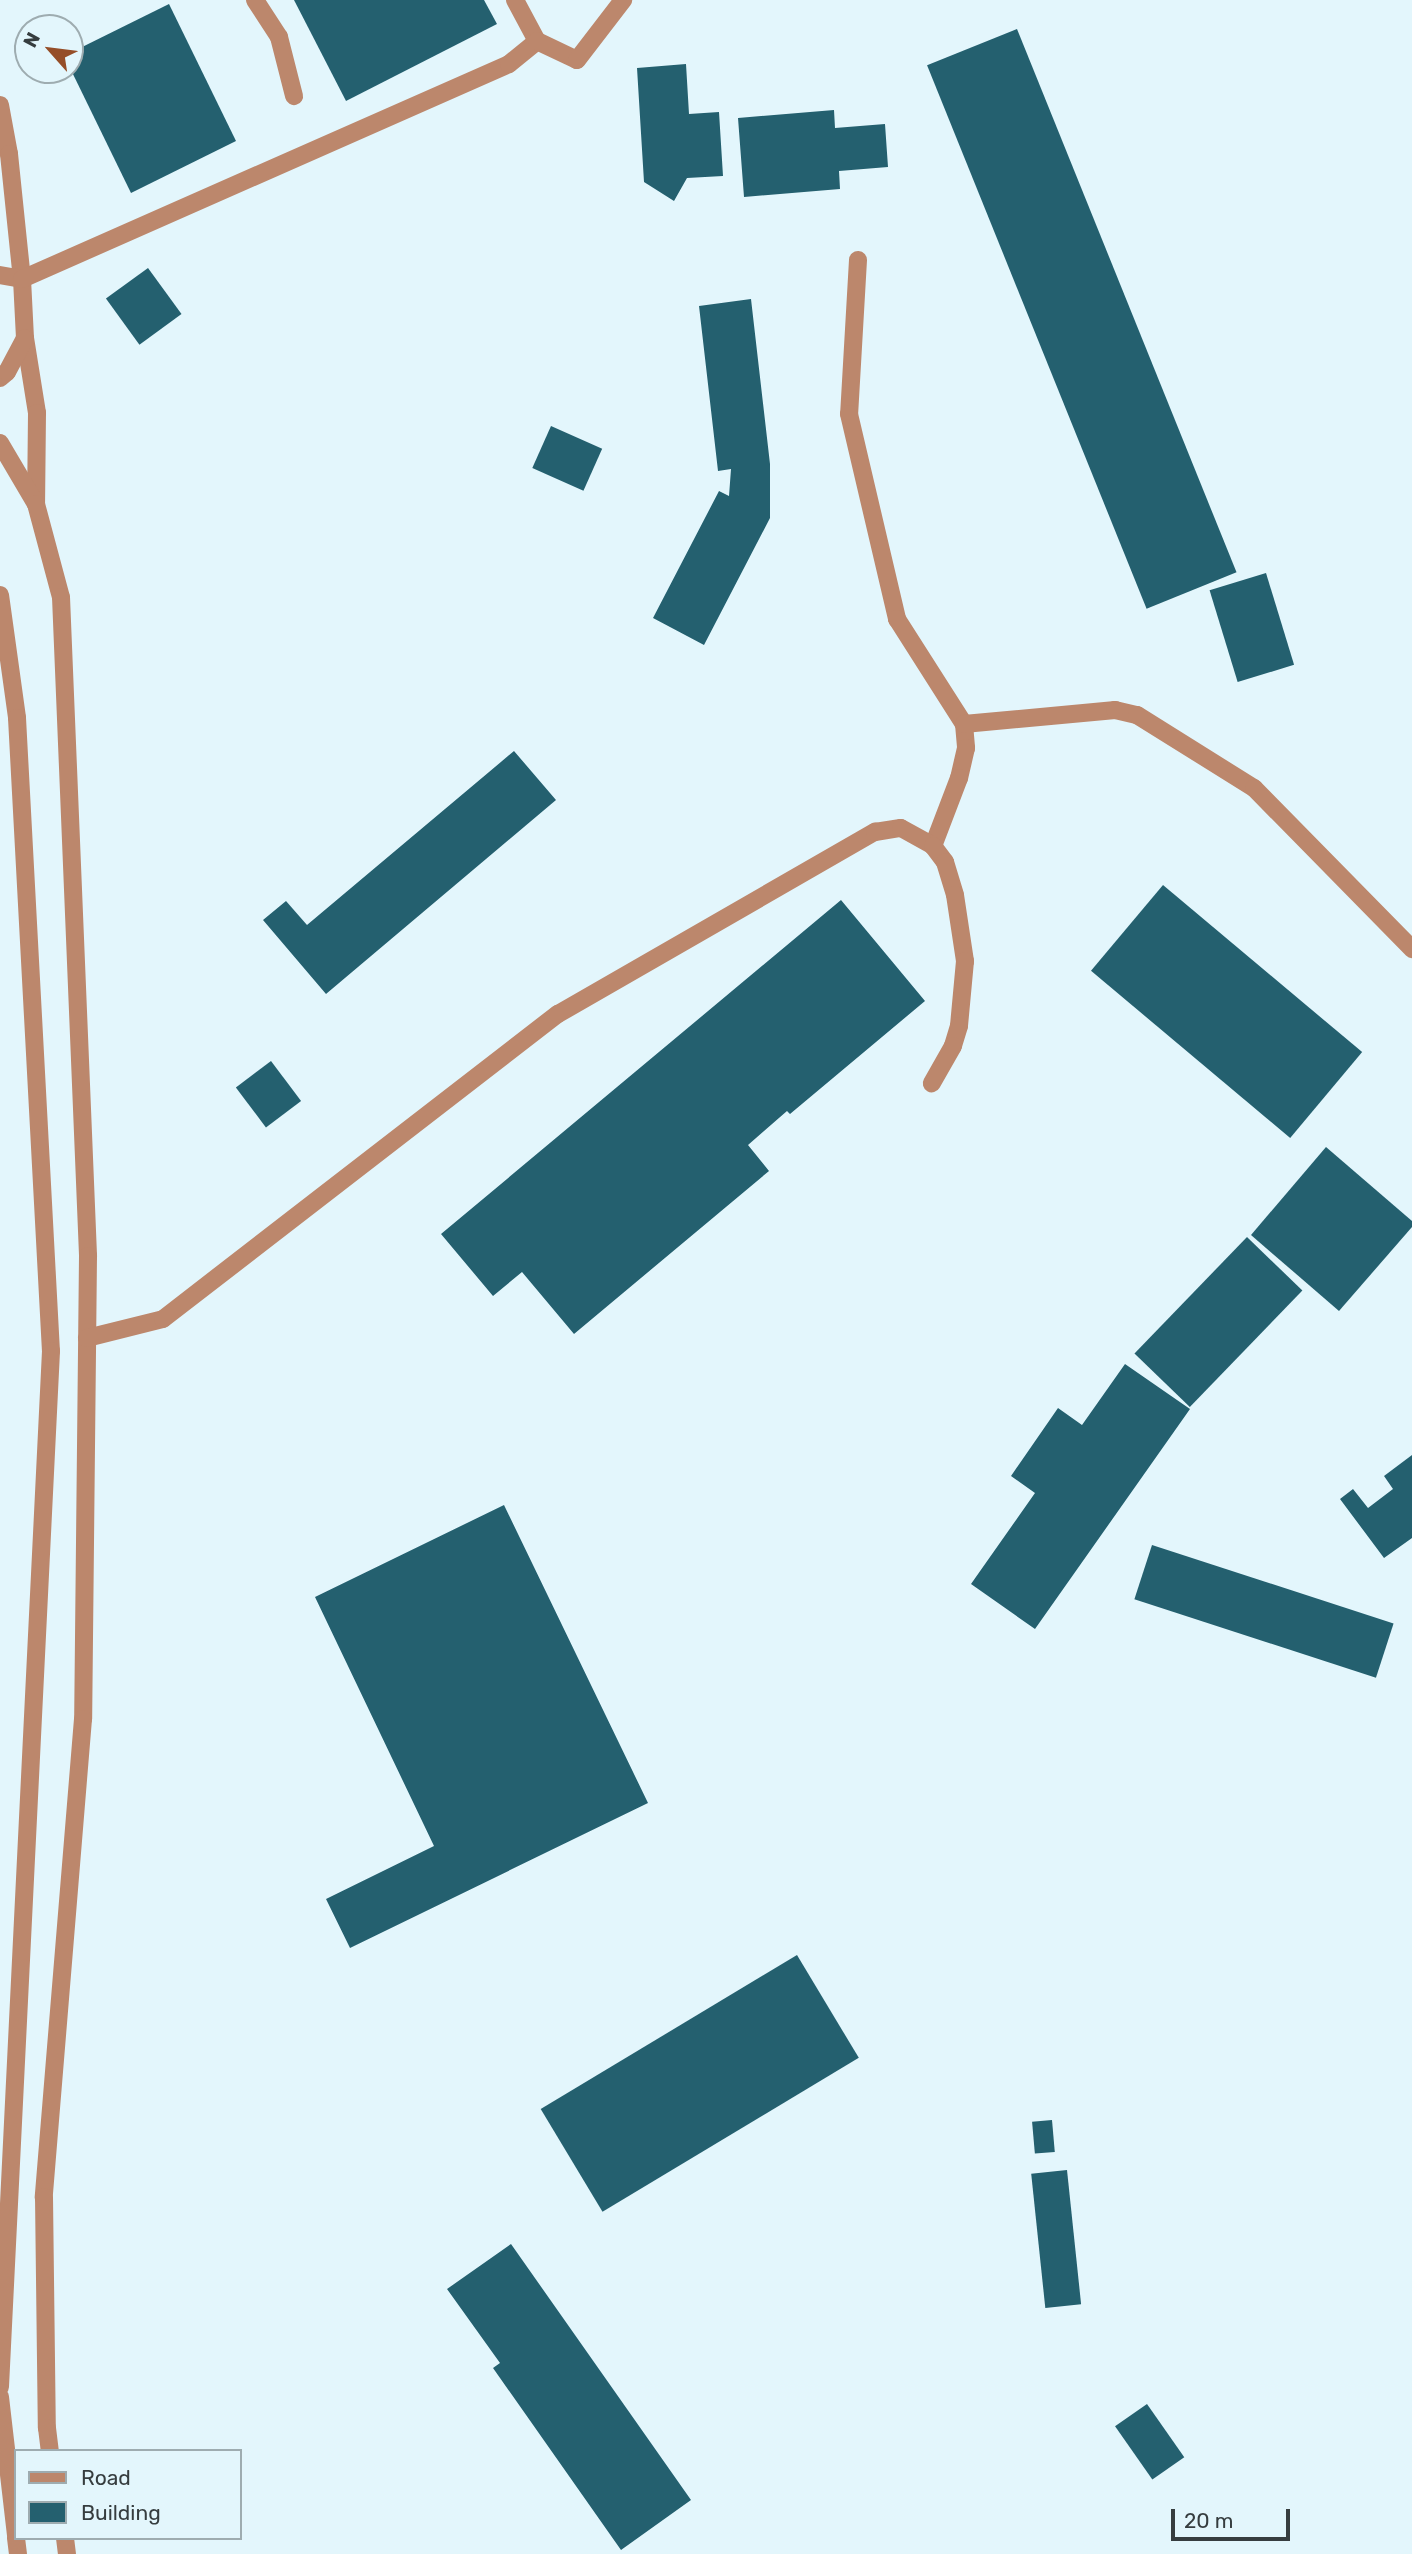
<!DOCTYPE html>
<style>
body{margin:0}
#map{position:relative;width:1412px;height:2554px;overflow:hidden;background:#e3f6fc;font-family:Rubik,sans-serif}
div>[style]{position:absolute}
.building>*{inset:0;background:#24606f;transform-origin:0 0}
.minor>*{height:18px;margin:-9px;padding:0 9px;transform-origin:9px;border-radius:9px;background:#bc876c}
span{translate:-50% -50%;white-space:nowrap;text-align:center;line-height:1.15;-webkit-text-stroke:7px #e3f6fc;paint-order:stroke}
.legend{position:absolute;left:14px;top:2449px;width:228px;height:91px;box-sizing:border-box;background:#e3f6fc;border:2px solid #9eacb0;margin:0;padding:9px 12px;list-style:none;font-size:21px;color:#363d3f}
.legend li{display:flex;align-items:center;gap:14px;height:35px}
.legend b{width:35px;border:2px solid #9eacb0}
.north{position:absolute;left:14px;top:14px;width:70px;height:70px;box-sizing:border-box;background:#e3f6fc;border:2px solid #9eacb0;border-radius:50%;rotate:298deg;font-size:19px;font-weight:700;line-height:28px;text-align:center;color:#363d3f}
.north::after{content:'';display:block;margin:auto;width:24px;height:32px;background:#954e28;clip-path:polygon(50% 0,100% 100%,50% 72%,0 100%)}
.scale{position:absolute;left:1171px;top:2509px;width:119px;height:32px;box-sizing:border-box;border:4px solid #363d3f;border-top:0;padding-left:9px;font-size:21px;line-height:24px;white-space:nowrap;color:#363d3f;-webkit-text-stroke:5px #e3f6fc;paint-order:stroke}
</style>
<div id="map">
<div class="building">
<div style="clip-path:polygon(294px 0,484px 0,497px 24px,346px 101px)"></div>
<div style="clip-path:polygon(169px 4px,236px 141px,131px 193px,70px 68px,70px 53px)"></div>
<div style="left:1017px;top:29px;width:586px;height:97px;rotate:68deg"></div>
<div style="clip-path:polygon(686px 64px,689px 114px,719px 112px,723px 176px,687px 178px,674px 201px,644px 182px,637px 68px)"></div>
<div style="clip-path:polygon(834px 110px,835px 128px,885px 124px,888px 167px,839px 171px,840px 189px,744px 197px,738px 118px)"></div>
<div style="left:148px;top:268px;width:57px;height:52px;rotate:54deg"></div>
<div style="clip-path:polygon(751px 299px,770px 464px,770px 518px,704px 645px,653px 618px,719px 491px,729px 496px,731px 469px,718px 471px,699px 306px)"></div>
<div style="left:551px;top:426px;width:56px;height:46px;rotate:24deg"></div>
<div style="left:1266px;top:573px;width:96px;height:59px;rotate:73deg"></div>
<div style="clip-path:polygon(514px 751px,556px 800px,326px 994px,263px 920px,286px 901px,307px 925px)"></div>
<div style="left:1163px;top:885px;width:260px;height:112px;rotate:40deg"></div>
<div style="clip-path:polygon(841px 900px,925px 1001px,790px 1114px,787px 1111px,748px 1145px,769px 1171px,574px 1334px,522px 1272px,493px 1296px,441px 1234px)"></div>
<div style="left:271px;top:1061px;width:50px;height:44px;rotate:53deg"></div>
<div style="clip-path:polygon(1326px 1147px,1412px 1221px,1412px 1227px,1339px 1311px,1251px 1235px)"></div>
<div style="left:1247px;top:1237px;width:77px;height:162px;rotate:44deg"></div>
<div style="clip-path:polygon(1125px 1364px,1190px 1409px,1035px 1629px,971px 1584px,1035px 1493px,1011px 1476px,1058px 1408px,1082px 1425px)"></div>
<div style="clip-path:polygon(1412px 1455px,1412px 1538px,1384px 1558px,1340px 1499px,1353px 1489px,1368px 1508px,1393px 1489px,1384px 1476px)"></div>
<div style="clip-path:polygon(504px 1505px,648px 1803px,350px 1948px,326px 1899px,434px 1846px,315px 1597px)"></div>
<div style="left:1152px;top:1545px;width:254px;height:57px;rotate:18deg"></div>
<div style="left:797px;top:1955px;width:120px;height:299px;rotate:59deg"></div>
<div style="left:1052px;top:2120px;width:32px;height:20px;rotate:85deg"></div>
<div style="left:1067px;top:2170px;width:135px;height:36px;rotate:84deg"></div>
<div style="clip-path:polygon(511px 2244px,691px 2500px,621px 2550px,493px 2368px,500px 2363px,447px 2289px)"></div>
<div style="left:1147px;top:2404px;width:65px;height:39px;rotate:55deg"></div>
</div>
<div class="minor">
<div style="left:255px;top:0;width:44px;rotate:57deg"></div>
<div style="left:279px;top:37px;width:61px;rotate:75.7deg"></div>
<div style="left:515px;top:0;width:47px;rotate:61.8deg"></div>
<div style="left:0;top:105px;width:50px;rotate:79.6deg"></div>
<div style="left:9px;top:154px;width:126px;rotate:84.1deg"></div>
<div style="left:22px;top:279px;width:59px;rotate:87.1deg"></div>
<div style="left:25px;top:338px;width:76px;rotate:80.9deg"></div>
<div style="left:37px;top:413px;width:91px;rotate:90.6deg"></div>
<div style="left:858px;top:260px;width:154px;rotate:93.3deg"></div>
<div style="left:849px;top:414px;width:211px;rotate:76.8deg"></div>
<div style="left:897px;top:619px;width:125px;rotate:57.5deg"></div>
<div style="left:964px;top:724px;width:24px;rotate:85deg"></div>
<div style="left:966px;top:748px;width:31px;rotate:103deg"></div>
<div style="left:959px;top:778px;width:73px;rotate:110.9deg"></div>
<div style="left:0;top:275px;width:22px;rotate:10deg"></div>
<div style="left:22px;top:279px;width:532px;rotate:-23.82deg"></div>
<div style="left:509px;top:64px;width:36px;rotate:-39deg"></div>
<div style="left:537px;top:41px;width:44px;rotate:25.4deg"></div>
<div style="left:577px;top:60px;width:76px;rotate:-52.5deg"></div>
<div style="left:0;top:378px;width:9px;rotate:-41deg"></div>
<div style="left:7px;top:372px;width:38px;rotate:-62deg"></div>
<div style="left:0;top:443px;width:71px;rotate:59.5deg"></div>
<div style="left:36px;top:504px;width:96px;rotate:75deg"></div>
<div style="left:61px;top:597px;width:660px;rotate:87.65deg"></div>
<div style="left:88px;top:1256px;width:463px;rotate:90.6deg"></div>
<div style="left:83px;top:1719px;width:480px;rotate:94.7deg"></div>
<div style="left:44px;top:2197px;width:231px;rotate:89.3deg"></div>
<div style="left:47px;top:2428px;width:23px;rotate:83deg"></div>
<div style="left:0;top:595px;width:124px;rotate:82.1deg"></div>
<div style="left:17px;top:718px;width:634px;rotate:86.93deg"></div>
<div style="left:51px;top:1351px;width:1037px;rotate:92.82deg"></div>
<div style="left:964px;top:724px;width:152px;rotate:-5.3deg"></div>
<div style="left:1115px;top:710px;width:23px;rotate:13deg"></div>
<div style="left:1137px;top:715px;width:138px;rotate:32deg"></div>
<div style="left:1254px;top:788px;width:226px;rotate:45.5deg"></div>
<div style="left:87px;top:1338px;width:78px;rotate:-14deg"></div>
<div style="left:163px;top:1319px;width:499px;rotate:-37.7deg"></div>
<div style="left:558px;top:1014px;width:366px;rotate:-29.9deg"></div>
<div style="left:875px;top:832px;width:26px;rotate:-9deg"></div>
<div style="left:901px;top:828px;width:37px;rotate:29deg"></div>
<div style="left:933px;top:846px;width:20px;rotate:53deg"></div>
<div style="left:945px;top:862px;width:34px;rotate:73deg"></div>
<div style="left:955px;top:895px;width:67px;rotate:81.4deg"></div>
<div style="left:965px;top:961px;width:65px;rotate:95.3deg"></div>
<div style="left:959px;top:1026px;width:21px;rotate:107deg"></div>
<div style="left:953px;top:1046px;width:43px;rotate:119.6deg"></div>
<div style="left:0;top:2397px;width:140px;rotate:83.4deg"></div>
<div style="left:16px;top:2538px;width:16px;rotate:83deg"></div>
<div style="left:65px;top:2538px;width:16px;rotate:83deg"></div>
</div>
<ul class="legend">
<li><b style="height:9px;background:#bc876c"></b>Road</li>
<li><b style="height:19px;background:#24606f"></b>Building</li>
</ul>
<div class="north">N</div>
<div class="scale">20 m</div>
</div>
